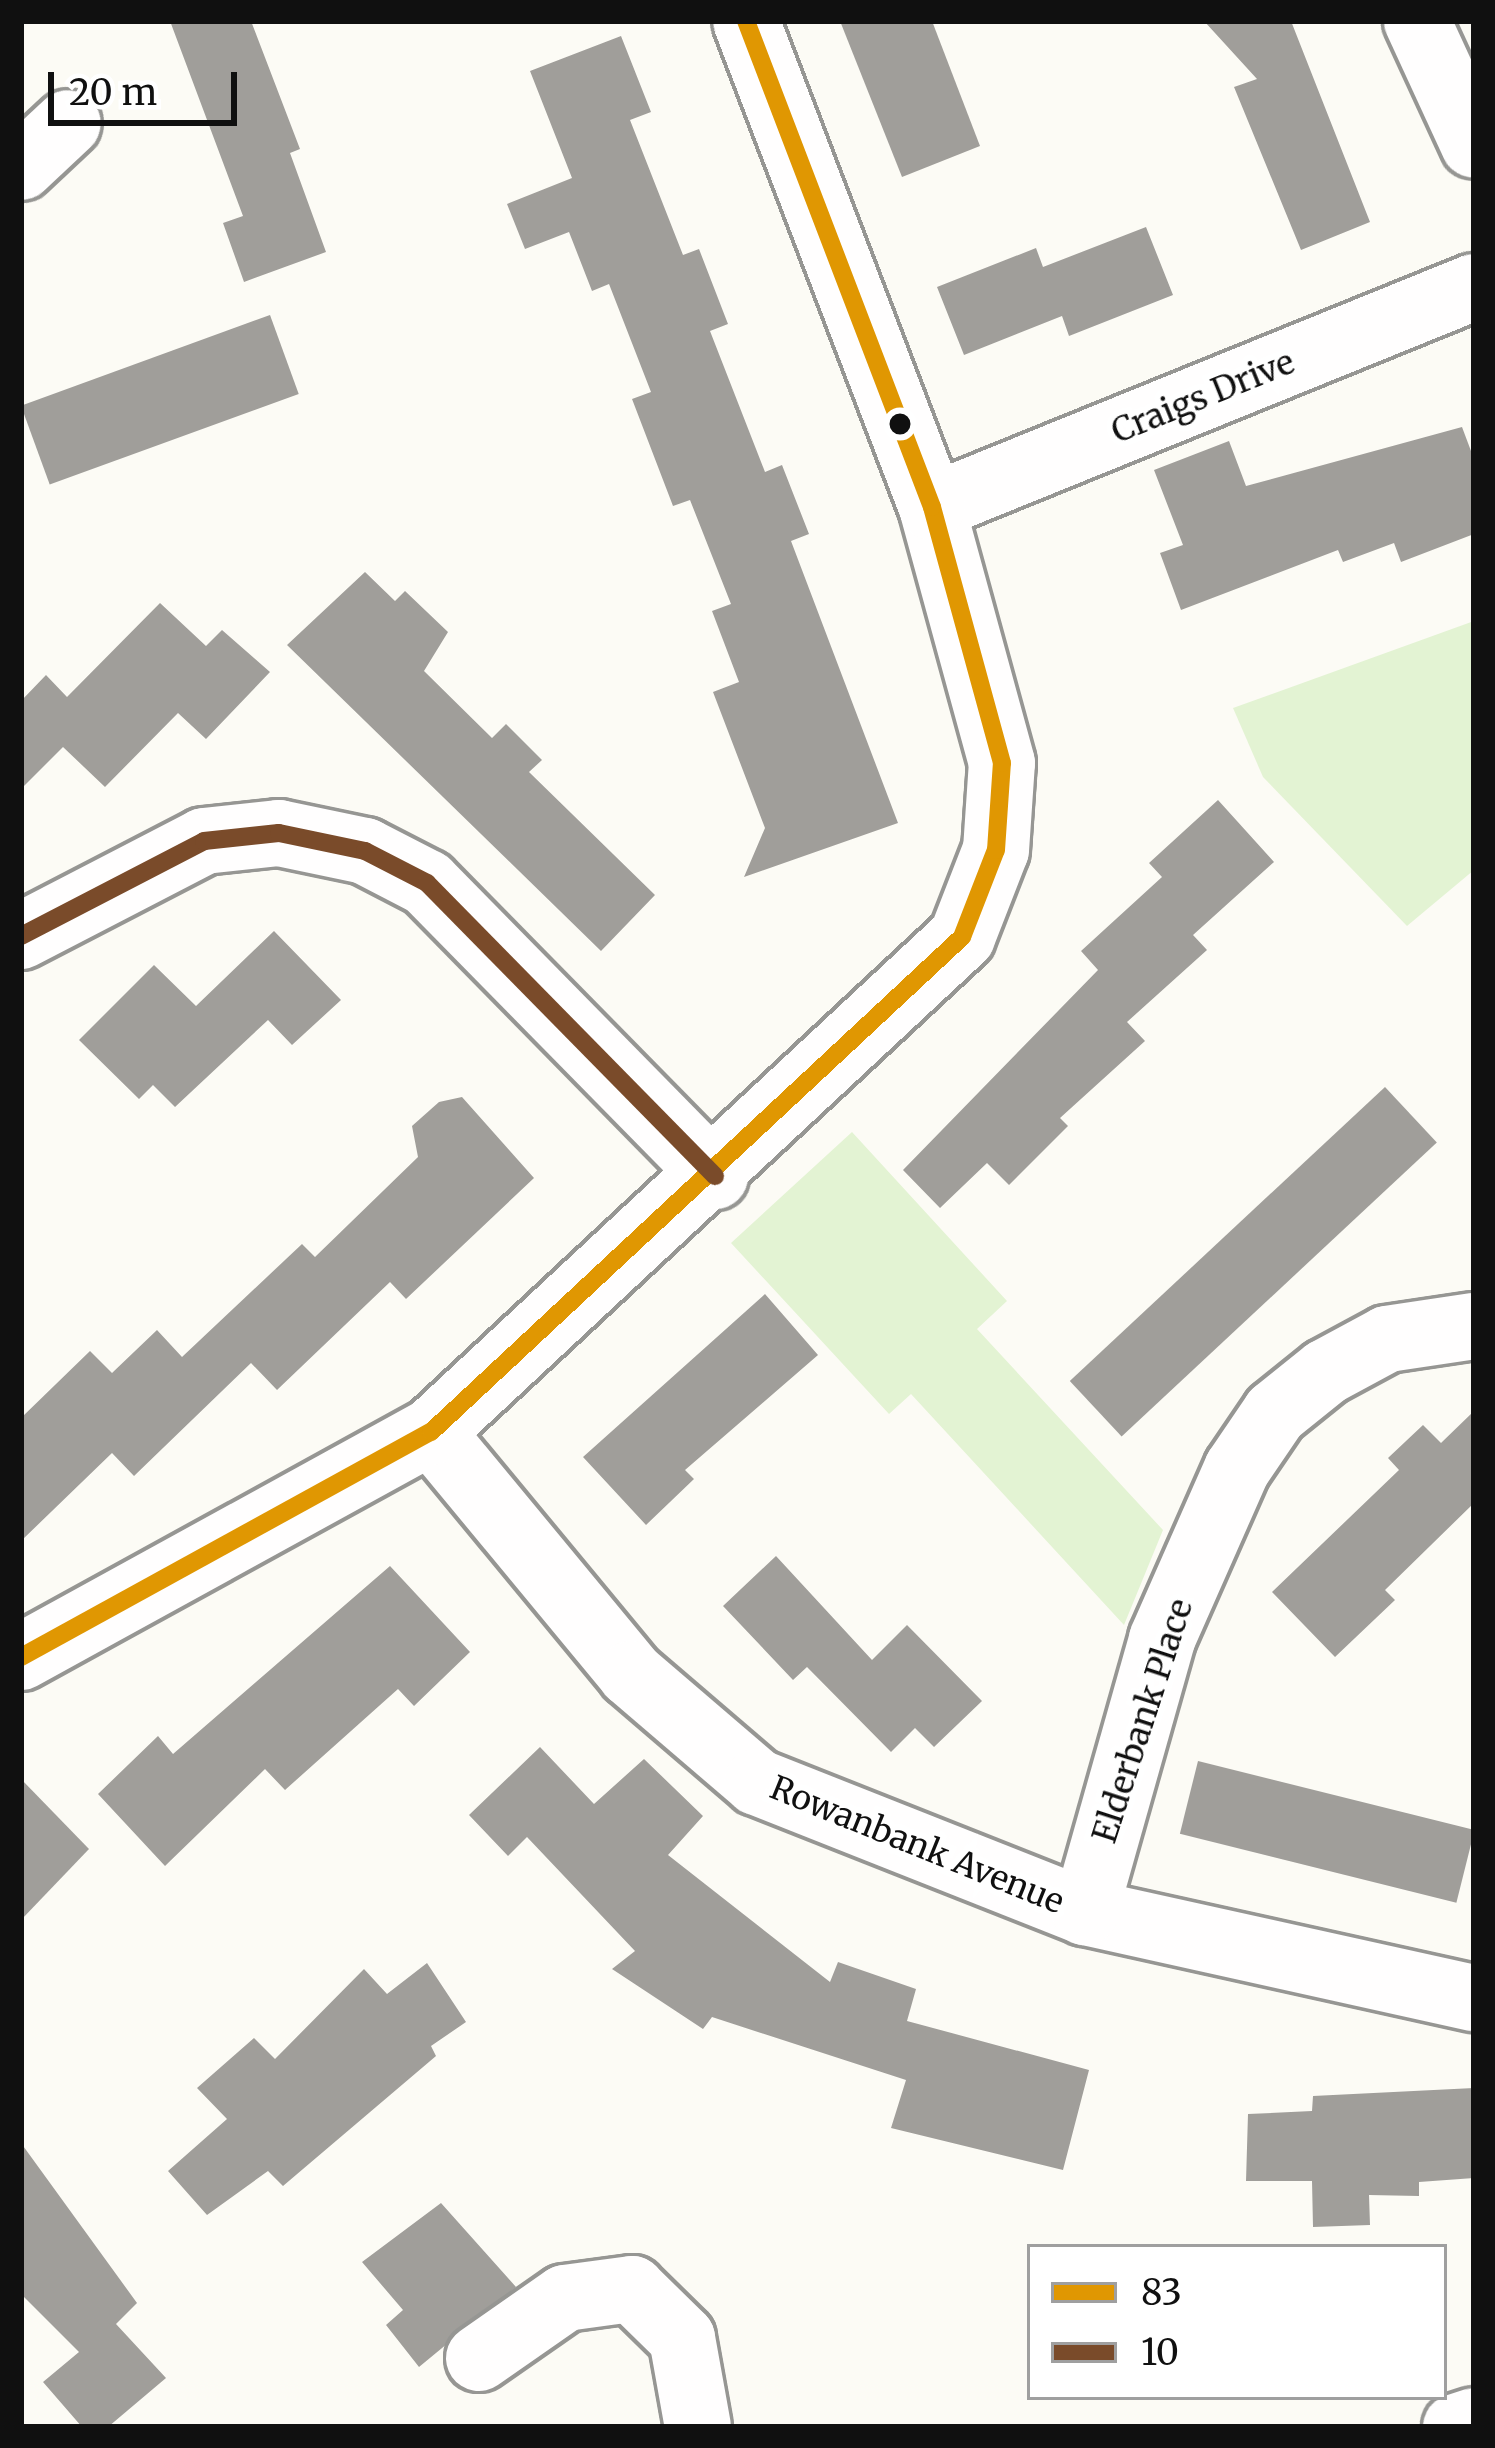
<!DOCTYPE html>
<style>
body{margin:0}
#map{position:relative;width:1495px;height:2448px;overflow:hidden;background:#fcfbf5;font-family:Merriweather,serif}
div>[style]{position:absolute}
.green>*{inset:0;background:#e3f3d3}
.building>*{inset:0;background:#a09e9a;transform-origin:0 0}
.roads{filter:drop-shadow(3px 0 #969693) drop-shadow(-3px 0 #969693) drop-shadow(0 3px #969693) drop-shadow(0 -3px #969693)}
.minor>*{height:66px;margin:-33px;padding:0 33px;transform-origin:33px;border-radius:33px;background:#fffefe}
.bus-1>*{height:18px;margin:-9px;padding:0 9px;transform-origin:9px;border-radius:9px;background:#e09702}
.bus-2>*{height:18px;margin:-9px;padding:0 9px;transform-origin:9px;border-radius:9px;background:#7a4b2a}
.dots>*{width:33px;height:33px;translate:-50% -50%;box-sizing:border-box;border:6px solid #fff;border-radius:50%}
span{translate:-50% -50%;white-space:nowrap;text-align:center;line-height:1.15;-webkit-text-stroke:12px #fff;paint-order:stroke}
.street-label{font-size:33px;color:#101010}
.frame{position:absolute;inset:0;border:24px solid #101010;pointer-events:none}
.legend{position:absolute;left:1027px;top:2244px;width:420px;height:156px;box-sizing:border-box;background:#fff;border:3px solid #9f9f9f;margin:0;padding:15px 21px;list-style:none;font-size:36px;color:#101010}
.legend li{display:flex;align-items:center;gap:24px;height:60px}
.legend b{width:60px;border:3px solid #9f9f9f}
.scale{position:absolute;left:48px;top:72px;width:189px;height:54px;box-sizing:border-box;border:6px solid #101010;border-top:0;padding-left:15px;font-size:36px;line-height:42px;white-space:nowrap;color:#101010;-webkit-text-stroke:9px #fff;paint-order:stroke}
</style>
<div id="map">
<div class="green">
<div style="clip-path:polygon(1474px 621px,1474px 870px,1407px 926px,1263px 777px,1233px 708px)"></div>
<div style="clip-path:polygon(852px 1132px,1007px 1301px,977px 1329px,1163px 1530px,1124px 1625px,911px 1394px,889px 1414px,731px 1243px)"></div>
</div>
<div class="building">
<div style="clip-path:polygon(170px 21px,251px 21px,300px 149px,290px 153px,326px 252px,244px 282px,223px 223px,243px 216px)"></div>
<div style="clip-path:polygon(840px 21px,932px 21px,980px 146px,902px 177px)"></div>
<div style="clip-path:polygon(1204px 21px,1291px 21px,1370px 222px,1301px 250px,1234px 87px,1257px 79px)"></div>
<div style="clip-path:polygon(621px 36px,651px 112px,630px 120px,683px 255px,699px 249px,728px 324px,710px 331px,765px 472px,782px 465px,809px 534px,791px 541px,898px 823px,744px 877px,765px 828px,713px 692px,739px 682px,712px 611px,731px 604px,690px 500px,673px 506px,632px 399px,651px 392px,609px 284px,592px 291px,569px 232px,525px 249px,507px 204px,572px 178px,530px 71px)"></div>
<div style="clip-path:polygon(1146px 227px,1173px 295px,1069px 336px,1062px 316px,964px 355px,937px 287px,1036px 248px,1043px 267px)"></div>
<div style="left:270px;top:315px;width:84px;height:265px;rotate:70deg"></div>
<div style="clip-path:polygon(1462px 427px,1474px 459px,1474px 534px,1401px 562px,1394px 543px,1343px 562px,1338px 550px,1181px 610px,1160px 553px,1183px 545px,1154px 470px,1229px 441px,1246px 486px)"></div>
<div style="clip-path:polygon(365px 572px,395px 601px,405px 591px,448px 632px,424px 671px,492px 738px,506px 724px,542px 760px,529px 772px,655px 895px,601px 951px,287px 645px)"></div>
<div style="clip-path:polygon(160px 603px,206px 646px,222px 630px,270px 672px,206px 739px,178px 713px,105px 787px,63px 747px,21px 789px,21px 701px,46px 675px,67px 697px)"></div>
<div style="clip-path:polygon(1218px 800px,1274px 862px,1193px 935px,1207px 950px,1127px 1022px,1145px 1041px,1060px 1118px,1068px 1126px,1009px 1185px,987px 1163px,940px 1208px,903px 1170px,1098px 970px,1081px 951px,1162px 877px,1149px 863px)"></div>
<div style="clip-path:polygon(274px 931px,341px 1000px,292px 1045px,268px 1020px,175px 1107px,153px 1085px,139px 1099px,79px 1040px,154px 965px,196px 1006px)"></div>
<div style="left:1385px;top:1087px;width:76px;height:431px;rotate:47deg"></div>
<div style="clip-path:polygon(462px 1097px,534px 1178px,406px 1299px,390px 1282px,277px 1390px,251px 1363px,134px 1476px,112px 1453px,21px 1541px,21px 1418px,90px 1351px,112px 1373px,157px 1330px,182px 1357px,302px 1244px,315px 1257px,418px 1157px,412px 1126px,439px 1102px)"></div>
<div style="clip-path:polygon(765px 1294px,818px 1355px,685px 1470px,694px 1479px,646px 1525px,583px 1457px)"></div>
<div style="clip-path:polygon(1474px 1411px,1474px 1503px,1385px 1590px,1395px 1600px,1335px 1657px,1272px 1592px,1399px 1470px,1388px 1458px,1423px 1425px,1441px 1443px)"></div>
<div style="clip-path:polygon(776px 1556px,872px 1660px,907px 1625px,982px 1701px,934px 1747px,915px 1728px,891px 1752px,807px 1667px,793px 1680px,723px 1606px)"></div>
<div style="clip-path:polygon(390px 1566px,470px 1652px,414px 1706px,398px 1689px,285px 1790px,265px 1769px,165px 1866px,98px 1794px,158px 1736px,173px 1754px)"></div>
<div style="clip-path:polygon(540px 1747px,594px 1804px,644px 1759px,703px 1816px,668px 1855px,830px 1982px,838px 1962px,916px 1989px,907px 2021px,1089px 2070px,1063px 2170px,891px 2128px,906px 2080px,712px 2017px,703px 2029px,612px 1969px,635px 1951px,527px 1837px,508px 1856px,469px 1815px)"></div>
<div style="left:1198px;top:1761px;width:285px;height:75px;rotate:14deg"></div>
<div style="clip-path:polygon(21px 1779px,89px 1849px,21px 1920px)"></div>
<div style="clip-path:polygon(427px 1963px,466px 2022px,431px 2046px,436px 2056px,283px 2186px,268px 2171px,207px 2215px,168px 2171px,227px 2119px,197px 2088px,254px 2038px,275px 2059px,364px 1969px,387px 1994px)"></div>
<div style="clip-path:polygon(1474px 2088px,1474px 2178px,1419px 2182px,1419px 2196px,1369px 2195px,1370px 2225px,1313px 2227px,1312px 2181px,1246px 2181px,1248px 2114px,1312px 2111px,1313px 2096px)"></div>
<div style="clip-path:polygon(21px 2143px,137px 2303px,116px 2324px,166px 2378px,108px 2427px,82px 2427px,43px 2382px,79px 2352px,21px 2294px)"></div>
<div style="clip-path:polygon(441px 2203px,516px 2287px,419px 2367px,386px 2325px,403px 2310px,362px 2262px)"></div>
</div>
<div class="roads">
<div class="minor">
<div style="left:1417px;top:21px;width:136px;rotate:65.3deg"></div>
<div style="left:21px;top:167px;width:64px;rotate:-43.1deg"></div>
<div style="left:932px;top:507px;width:585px;rotate:-22.09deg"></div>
<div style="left:21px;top:936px;width:206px;rotate:-27.4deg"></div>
<div style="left:204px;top:841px;width:75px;rotate:-6.1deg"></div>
<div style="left:279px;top:833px;width:88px;rotate:11.8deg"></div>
<div style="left:365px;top:851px;width:70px;rotate:27.3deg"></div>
<div style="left:427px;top:883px;width:411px;rotate:45.5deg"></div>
<div style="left:431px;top:1432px;width:314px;rotate:50.4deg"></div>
<div style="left:631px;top:1674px;width:166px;rotate:40.6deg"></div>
<div style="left:757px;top:1782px;width:353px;rotate:21.6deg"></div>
<div style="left:1085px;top:1912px;width:398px;rotate:12.5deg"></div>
<div style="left:21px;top:1657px;width:468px;rotate:-28.8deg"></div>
<div style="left:431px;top:1432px;width:726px;rotate:-42.99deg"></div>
<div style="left:962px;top:937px;width:93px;rotate:-68.7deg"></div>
<div style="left:996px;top:850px;width:87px;rotate:-86.1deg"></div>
<div style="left:1002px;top:763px;width:265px;rotate:-105.3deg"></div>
<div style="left:932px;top:507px;width:520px;rotate:-110.94deg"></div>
<div style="left:1085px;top:1912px;width:284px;rotate:-74.2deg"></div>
<div style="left:1162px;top:1639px;width:186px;rotate:-66.2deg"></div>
<div style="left:1237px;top:1469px;width:68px;rotate:-55.8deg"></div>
<div style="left:1275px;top:1413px;width:65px;rotate:-38.8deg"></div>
<div style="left:1326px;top:1372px;width:69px;rotate:-28.4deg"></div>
<div style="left:1387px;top:1339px;width:88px;rotate:-8.5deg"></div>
<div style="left:479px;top:2358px;width:105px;rotate:-34.9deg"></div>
<div style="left:565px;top:2298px;width:68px;rotate:-7.7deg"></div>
<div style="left:632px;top:2289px;width:70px;rotate:44.4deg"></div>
<div style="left:682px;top:2338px;width:90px;rotate:79.8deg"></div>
<div style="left:1456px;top:2427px;width:19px;rotate:-18deg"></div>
</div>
</div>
<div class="bus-1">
<div style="left:21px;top:1657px;width:468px;rotate:-28.8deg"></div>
<div style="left:431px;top:1432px;width:726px;rotate:-42.99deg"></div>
<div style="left:962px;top:937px;width:93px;rotate:-68.7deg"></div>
<div style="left:996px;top:850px;width:87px;rotate:-86.1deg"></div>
<div style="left:1002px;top:763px;width:265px;rotate:-105.3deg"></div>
<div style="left:932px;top:507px;width:520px;rotate:-110.94deg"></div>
</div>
<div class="bus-2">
<div style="left:21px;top:936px;width:206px;rotate:-27.4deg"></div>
<div style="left:204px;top:841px;width:75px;rotate:-6.1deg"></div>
<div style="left:279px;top:833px;width:88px;rotate:11.8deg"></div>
<div style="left:365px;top:851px;width:70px;rotate:27.3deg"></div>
<div style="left:427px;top:883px;width:411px;rotate:45.5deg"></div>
</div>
<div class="dots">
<div style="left:900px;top:424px;background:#101010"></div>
</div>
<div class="street-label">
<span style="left:1203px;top:397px;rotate:-22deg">Craigs Drive</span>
<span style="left:1143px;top:1721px;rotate:-72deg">Elderbank Place</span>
<span style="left:917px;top:1845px;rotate:22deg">Rowanbank Avenue</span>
</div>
<div class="frame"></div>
<ul class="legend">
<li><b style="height:15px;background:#e09702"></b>83</li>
<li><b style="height:15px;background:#7a4b2a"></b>10</li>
</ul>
<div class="scale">20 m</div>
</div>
